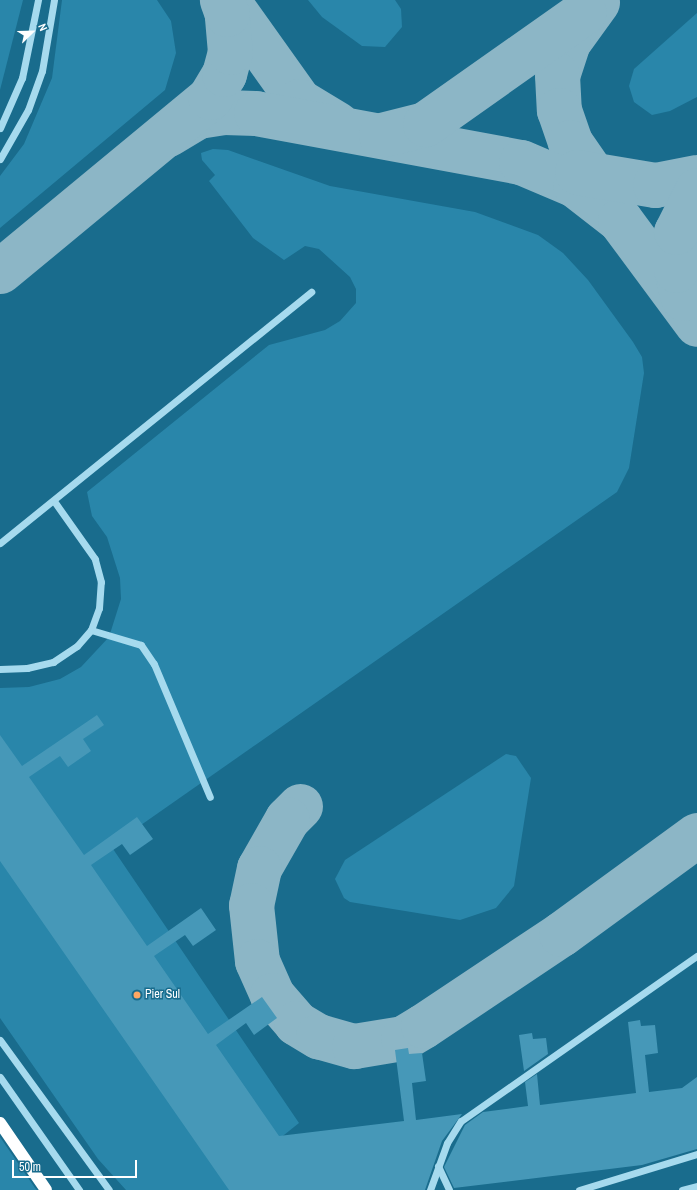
<!DOCTYPE html>
<style>
body{margin:0}
#map{position:relative;width:697px;height:1190px;overflow:hidden;background:#196c8d;font-family:"Archivo Narrow",sans-serif}
div>[style]{position:absolute}
.green>*{inset:0;background:#2986aa}
.taxiway>*{height:45px;margin:-22.5px;padding:0 22.5px;transform-origin:22.5px;border-radius:22.5px;background:#8cb6c6}
.building>*{inset:0;background:#4698b8}
.minor>*{height:7px;margin:-3.5px;padding:0 3.5px;transform-origin:3.5px;border-radius:3.5px;background:#a6daee}
.highway>*{height:12px;margin:-6px;padding:0 6px;transform-origin:6px;border-radius:6px;background:#fff}
.dots>*{width:11px;height:11px;translate:-50% -50%;box-sizing:border-box;border:2px solid #196c8d;border-radius:50%}
span{translate:-50% -50%;white-space:nowrap;text-align:center;line-height:1.15;-webkit-text-stroke:3px #196c8d;paint-order:stroke}
.poi-label{font-size:12px;color:#fff}
.left{translate:0 -50%;text-align:left}
.north{position:absolute;left:12px;top:12px;width:40px;height:40px;-webkit-text-stroke:3px #196c8d;paint-order:stroke;rotate:67deg;font-size:11px;font-weight:700;line-height:16px;text-align:center;color:#fff}
.north::after{content:'';display:block;margin:auto;width:14px;height:18px;background:#fff;clip-path:polygon(50% 0,100% 100%,50% 72%,0 100%)}
.scale{position:absolute;left:12px;top:1160px;width:125px;height:18px;box-sizing:border-box;border:2px solid #fff;border-top:0;padding-left:5px;font-size:12px;line-height:14px;white-space:nowrap;color:#fff;-webkit-text-stroke:3px #196c8d;paint-order:stroke}
</style>
<div id="map">
<div class="green">
<div style="clip-path:polygon(0 0,23px 0,0 90px)"></div>
<div style="clip-path:polygon(62px 0,157px 0,171px 21px,176px 53px,165px 90px,0 228px,0 176px,24px 144px,52px 78px)"></div>
<div style="clip-path:polygon(308px 0,395px 0,401px 9px,402px 27px,385px 47px,362px 46px,322px 17px)"></div>
<div style="clip-path:polygon(697px 13px,697px 97px,670px 111px,652px 115px,634px 102px,629px 86px,634px 69px)"></div>
<div style="clip-path:polygon(213px 149px,228px 150px,330px 186px,475px 212px,538px 235px,563px 253px,588px 280px,633px 342px,642px 357px,644px 373px,629px 468px,617px 492px,111px 846px,299px 1123px,279px 1139px,271px 1190px,126px 1190px,98px 1159px,0 1018px,0 688px,29px 687px,60px 679px,81px 667px,109px 637px,121px 599px,120px 578px,107px 537px,92px 516px,87px 492px,269px 345px,325px 330px,340px 321px,356px 303px,356px 289px,350px 277px,319px 249px,305px 246px,284px 260px,253px 238px,209px 181px,215px 175px,202px 160px,201px 153px)"></div>
<div style="clip-path:polygon(506px 754px,516px 756px,531px 778px,514px 886px,496px 908px,460px 920px,350px 902px,344px 898px,335px 879px,345px 860px)"></div>
<div style="clip-path:polygon(0 1137px,35px 1188px,37px 1190px,0 1190px)"></div>
</div>
<div class="taxiway">
<div style="left:227px;top:0;width:124px;rotate:54.5deg"></div>
<div style="left:299px;top:101px;width:44px;rotate:31.2deg"></div>
<div style="left:597px;top:2px;width:49px;rotate:125.9deg"></div>
<div style="left:568px;top:42px;width:35px;rotate:108deg"></div>
<div style="left:557px;top:75px;width:35px;rotate:87deg"></div>
<div style="left:559px;top:110px;width:34px;rotate:71deg"></div>
<div style="left:570px;top:142px;width:70px;rotate:55.4deg"></div>
<div style="left:168px;top:134px;width:35px;rotate:-31deg"></div>
<div style="left:198px;top:116px;width:26px;rotate:-9deg"></div>
<div style="left:224px;top:112px;width:32px;rotate:2deg"></div>
<div style="left:256px;top:113px;width:269px;rotate:10.5deg"></div>
<div style="left:521px;top:162px;width:59px;rotate:23.1deg"></div>
<div style="left:575px;top:185px;width:57px;rotate:37.9deg"></div>
<div style="left:620px;top:220px;width:129px;rotate:53.5deg"></div>
<div style="left:381px;top:135px;width:45px;rotate:-14deg"></div>
<div style="left:425px;top:124px;width:194px;rotate:-35.2deg"></div>
<div style="left:577px;top:172px;width:79px;rotate:9.5deg"></div>
<div style="left:655px;top:185px;width:43px;rotate:-10.8deg"></div>
<div style="left:0;top:271px;width:273px;rotate:-39.6deg"></div>
<div style="left:210px;top:97px;width:27px;rotate:-59deg"></div>
<div style="left:224px;top:74px;width:23px;rotate:-75deg"></div>
<div style="left:230px;top:52px;width:38px;rotate:-95deg"></div>
<div style="left:227px;top:14px;width:15px;rotate:-110deg"></div>
<div style="left:683px;top:298px;width:29px;rotate:-104deg"></div>
<div style="left:676px;top:270px;width:38px;rotate:-90deg"></div>
<div style="left:676px;top:232px;width:47px;rotate:-63.4deg"></div>
<div style="left:300px;top:806px;width:18px;rotate:135deg"></div>
<div style="left:287px;top:819px;width:56px;rotate:119.7deg"></div>
<div style="left:259px;top:868px;width:38px;rotate:102deg"></div>
<div style="left:251px;top:905px;width:56px;rotate:83.9deg"></div>
<div style="left:257px;top:961px;width:37px;rotate:66deg"></div>
<div style="left:272px;top:995px;width:37px;rotate:49deg"></div>
<div style="left:296px;top:1023px;width:26px;rotate:31deg"></div>
<div style="left:318px;top:1036px;width:37px;rotate:16deg"></div>
<div style="left:354px;top:1046px;width:50px;rotate:-9.3deg"></div>
<div style="left:403px;top:1038px;width:23px;rotate:-31deg"></div>
<div style="left:423px;top:1026px;width:166px;rotate:-33.7deg"></div>
<div style="left:561px;top:934px;width:168px;rotate:-36.1deg"></div>
</div>
<div class="building">
<div style="clip-path:polygon(97px 715px,104px 725px,83px 739px,91px 751px,68px 767px,60px 756px,29px 777px,84px 855px,137px 817px,153px 839px,130px 855px,122px 844px,91px 865px,147px 946px,201px 908px,216px 930px,193px 946px,185px 935px,154px 956px,208px 1034px,262px 997px,277px 1018px,254px 1035px,246px 1023px,216px 1045px,279px 1136px,404px 1121px,395px 1050px,408px 1048px,409px 1054px,422px 1053px,426px 1081px,412px 1083px,416px 1120px,462px 1114px,442px 1141px,425px 1190px,229px 1190px,0 861px,0 735px,22px 766px)"></div>
<div style="clip-path:polygon(640px 1020px,641px 1026px,655px 1025px,658px 1053px,645px 1055px,649px 1092px,682px 1088px,697px 1077px,697px 1149px,642px 1165px,454px 1188px,444px 1167px,465px 1125px,483px 1112px,528px 1106px,525px 1082px,537px 1074px,540px 1105px,636px 1093px,628px 1022px)"></div>
<div style="clip-path:polygon(532px 1033px,533px 1039px,546px 1038px,548px 1054px,524px 1071px,519px 1035px)"></div>
</div>
<div class="minor">
<div style="left:0;top:128px;width:55px;rotate:-66.3deg"></div>
<div style="left:22px;top:78px;width:80px;rotate:-78.4deg"></div>
<div style="left:0;top:159px;width:56px;rotate:-60.3deg"></div>
<div style="left:28px;top:110px;width:41px;rotate:-70.3deg"></div>
<div style="left:42px;top:71px;width:72px;rotate:-80.4deg"></div>
<div style="left:0;top:543px;width:400px;rotate:-38.9deg"></div>
<div style="left:91px;top:630px;width:52px;rotate:16.7deg"></div>
<div style="left:141px;top:645px;width:23px;rotate:56deg"></div>
<div style="left:154px;top:664px;width:144px;rotate:67.2deg"></div>
<div style="left:0;top:669px;width:27px;rotate:-2deg"></div>
<div style="left:27px;top:668px;width:27px;rotate:-13deg"></div>
<div style="left:53px;top:662px;width:29px;rotate:-34deg"></div>
<div style="left:77px;top:646px;width:21px;rotate:-49deg"></div>
<div style="left:91px;top:630px;width:23px;rotate:-70deg"></div>
<div style="left:99px;top:608px;width:26px;rotate:-86deg"></div>
<div style="left:101px;top:582px;width:24px;rotate:-105deg"></div>
<div style="left:95px;top:559px;width:71px;rotate:-125.3deg"></div>
<div style="left:0;top:1040px;width:185px;rotate:54deg"></div>
<div style="left:0;top:1077px;width:138px;rotate:55deg"></div>
<div style="left:438px;top:1166px;width:26px;rotate:65deg"></div>
<div style="left:430px;top:1190px;width:50px;rotate:-70.1deg"></div>
<div style="left:447px;top:1143px;width:26px;rotate:-58deg"></div>
<div style="left:461px;top:1121px;width:288px;rotate:-35deg"></div>
<div style="left:579px;top:1190px;width:123px;rotate:-17deg"></div>
<div style="left:682px;top:1190px;width:16px;rotate:-15deg"></div>
</div>
<div class="highway">
<div style="left:0;top:1123px;width:81px;rotate:55.5deg"></div>
</div>
<div class="dots">
<div style="left:137px;top:995px;background:#ffa763"></div>
</div>
<div class="poi-label">
<span class="left" style="left:145px;top:995px">Pier Sul</span>
</div>
<div class="north">N</div>
<div class="scale">50 m</div>
</div>
